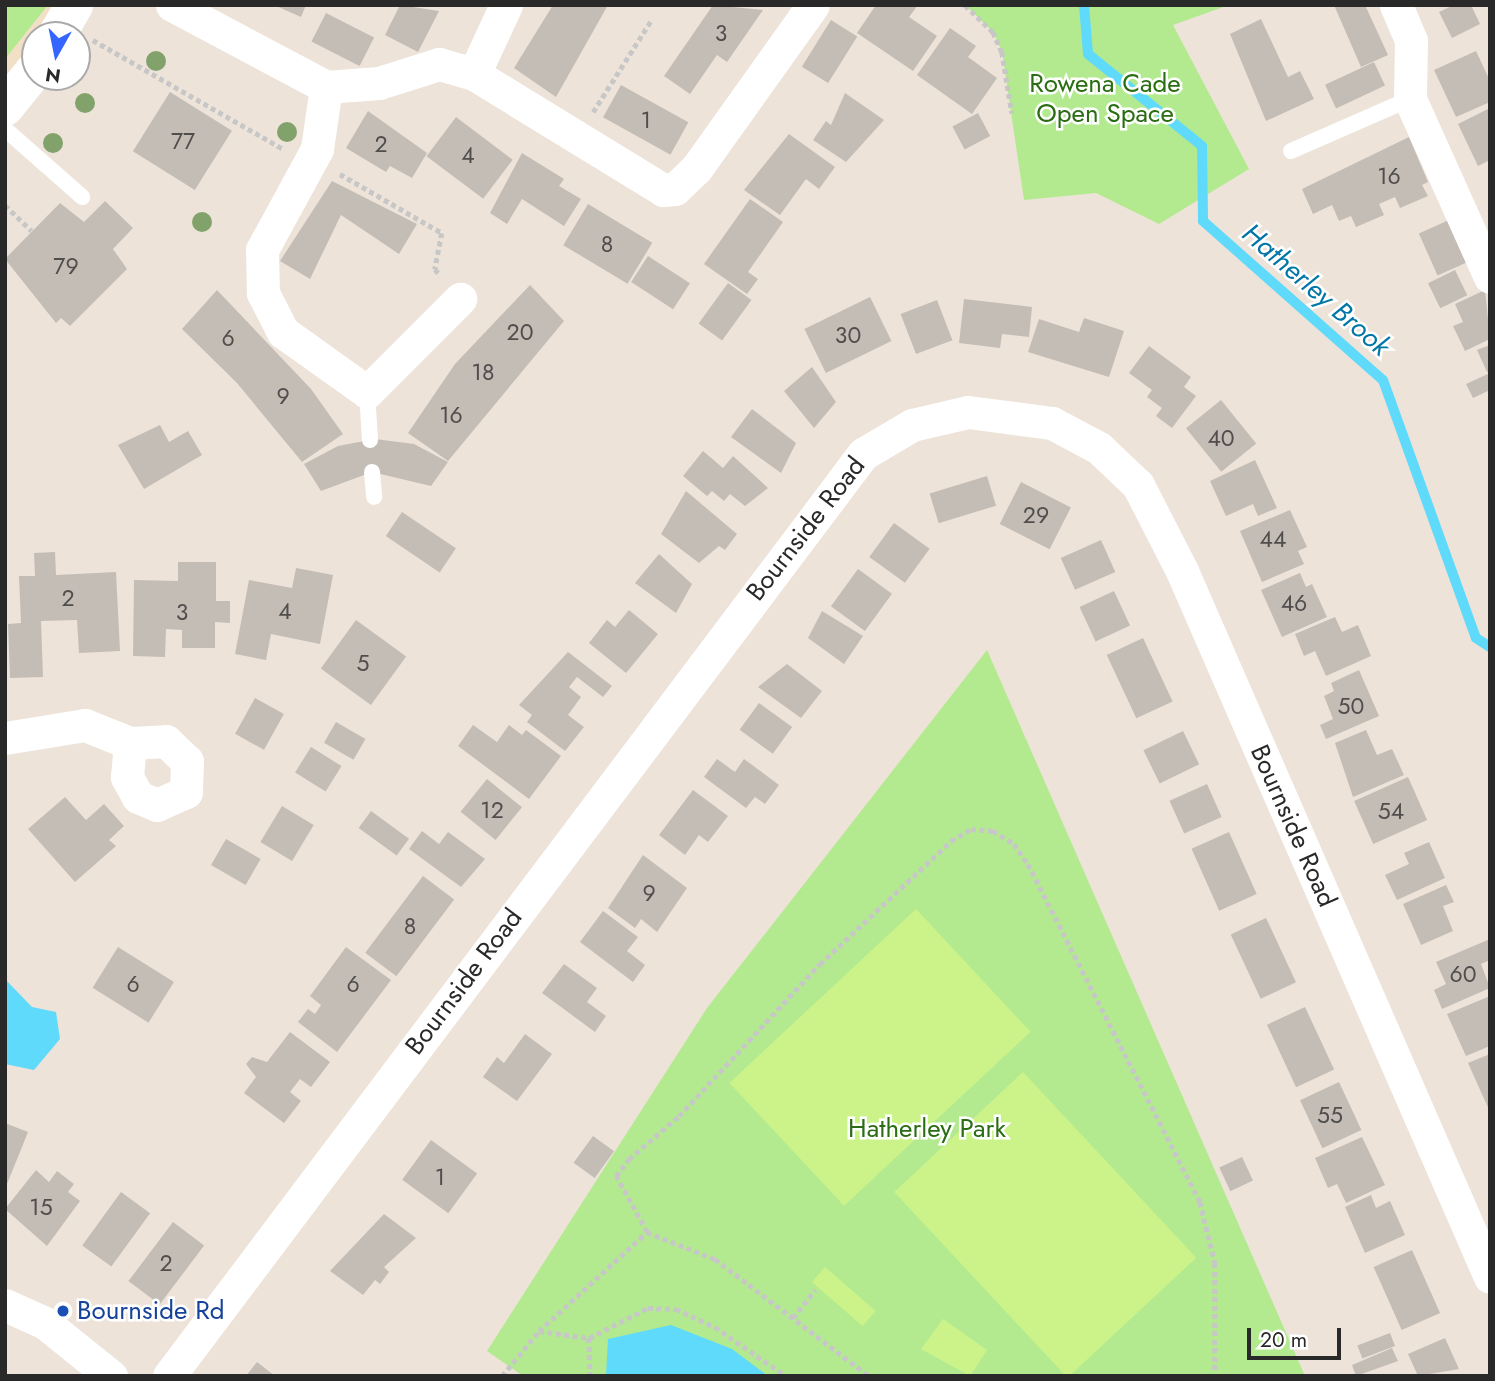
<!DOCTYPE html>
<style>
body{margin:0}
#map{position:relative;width:1495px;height:1381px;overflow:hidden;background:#ede3d9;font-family:Jost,sans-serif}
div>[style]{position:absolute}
.education>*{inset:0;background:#f1e0c6}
.green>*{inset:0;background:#b3ea8f}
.pitch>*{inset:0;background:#ccf389;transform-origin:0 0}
.water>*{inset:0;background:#60dafb}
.stream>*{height:10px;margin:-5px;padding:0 5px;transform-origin:5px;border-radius:5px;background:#60dafb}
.building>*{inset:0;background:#c4bdb6;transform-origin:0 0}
.path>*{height:4.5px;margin-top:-2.25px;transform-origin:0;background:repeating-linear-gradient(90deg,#c7c7c7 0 5px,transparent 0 8.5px)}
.service>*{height:16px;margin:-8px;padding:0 8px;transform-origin:8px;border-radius:8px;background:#fff}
.minor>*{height:33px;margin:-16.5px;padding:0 16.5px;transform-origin:16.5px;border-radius:16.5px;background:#fff}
.tertiary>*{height:38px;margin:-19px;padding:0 19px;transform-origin:19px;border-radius:19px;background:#fff}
.trees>*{width:20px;height:20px;margin:-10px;border-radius:50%;background:#82a26c}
.dots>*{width:19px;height:19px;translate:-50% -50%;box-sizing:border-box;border:4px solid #fff;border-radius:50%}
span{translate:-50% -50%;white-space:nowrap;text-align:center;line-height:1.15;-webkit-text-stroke:5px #fff;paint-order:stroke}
.number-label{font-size:23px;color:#504e4c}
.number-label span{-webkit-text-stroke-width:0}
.park-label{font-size:26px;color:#2a6d12}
.street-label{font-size:26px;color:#292929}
.transit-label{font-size:26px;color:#164399}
.left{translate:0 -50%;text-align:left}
.water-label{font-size:28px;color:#0076a6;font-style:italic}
.frame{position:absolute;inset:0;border:7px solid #292929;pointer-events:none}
.north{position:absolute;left:21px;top:21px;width:70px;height:70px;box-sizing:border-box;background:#fff;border:2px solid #a9a9a9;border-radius:50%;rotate:189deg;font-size:19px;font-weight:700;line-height:28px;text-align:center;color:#292929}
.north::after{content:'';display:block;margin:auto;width:24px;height:32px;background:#3465ff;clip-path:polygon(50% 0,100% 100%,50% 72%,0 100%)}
.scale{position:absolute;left:1247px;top:1328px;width:94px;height:32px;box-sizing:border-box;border:4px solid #292929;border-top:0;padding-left:9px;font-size:21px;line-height:24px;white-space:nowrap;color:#292929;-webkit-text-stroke:5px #fff;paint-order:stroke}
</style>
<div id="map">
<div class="education">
<div style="clip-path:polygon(5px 5px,74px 5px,57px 35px,35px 35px,35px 70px,5px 107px)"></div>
</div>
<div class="green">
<div style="clip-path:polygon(5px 5px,48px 5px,5px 59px)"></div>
<div style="clip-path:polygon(965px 5px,1229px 5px,1173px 25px,1249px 169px,1159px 224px,1096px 193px,1024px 200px,1002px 52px,993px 32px)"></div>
<div style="clip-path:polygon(987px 650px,1305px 1376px,523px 1376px,487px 1351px,707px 1008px)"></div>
</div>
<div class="pitch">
<div style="left:916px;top:909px;width:168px;height:255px;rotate:47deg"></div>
<div style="left:1023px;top:1072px;width:254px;height:176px;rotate:47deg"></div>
<div style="left:825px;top:1267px;width:67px;height:20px;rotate:41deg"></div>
<div style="clip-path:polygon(943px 1319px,987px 1350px,970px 1376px,921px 1349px)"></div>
</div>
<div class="water">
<div style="clip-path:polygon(5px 979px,32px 1007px,56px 1012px,60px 1039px,34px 1070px,5px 1064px)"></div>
<div style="clip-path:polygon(671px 1325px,732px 1349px,768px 1376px,606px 1376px,608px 1339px)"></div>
</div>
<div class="stream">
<div style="left:1084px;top:5px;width:49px;rotate:85.3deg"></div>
<div style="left:1088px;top:54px;width:146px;rotate:38.9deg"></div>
<div style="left:1202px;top:146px;width:75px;rotate:89.2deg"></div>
<div style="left:1203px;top:221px;width:240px;rotate:41.5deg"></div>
<div style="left:1383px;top:380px;width:274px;rotate:70.2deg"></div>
<div style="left:1476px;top:638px;width:17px;rotate:33deg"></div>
</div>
<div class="building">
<div style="clip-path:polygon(274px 5px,306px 5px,301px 17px)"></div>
<div style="clip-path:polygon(400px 5px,439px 11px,418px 52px,385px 35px)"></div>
<div style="clip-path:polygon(553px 5px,608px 5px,556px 97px,514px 68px)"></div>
<div style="clip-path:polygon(713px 5px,763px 10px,727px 62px,717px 55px,690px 94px,664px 76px)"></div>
<div style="clip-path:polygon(876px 5px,918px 5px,909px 17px,937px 36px,913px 71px,857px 33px)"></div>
<div style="clip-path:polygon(1334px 5px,1365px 5px,1388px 55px,1361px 67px)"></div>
<div style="clip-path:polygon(1454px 5px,1471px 5px,1480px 24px,1452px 38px,1439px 12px)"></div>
<div style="left:326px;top:13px;width:54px;height:32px;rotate:27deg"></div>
<div style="clip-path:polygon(1261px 19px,1288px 77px,1300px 71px,1314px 99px,1266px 121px,1230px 34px)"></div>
<div style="left:831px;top:20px;width:31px;height:55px;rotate:32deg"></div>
<div style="clip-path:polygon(950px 28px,976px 46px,968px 57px,997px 78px,972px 114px,917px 75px)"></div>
<div style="clip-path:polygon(1476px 51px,1490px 81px,1490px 102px,1456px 117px,1434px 70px)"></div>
<div style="left:1374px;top:62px;width:26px;height:54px;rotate:65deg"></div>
<div style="left:621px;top:85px;width:77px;height:37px;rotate:29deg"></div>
<div style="left:170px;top:92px;width:73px;height:70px;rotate:32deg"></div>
<div style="clip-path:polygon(845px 93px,884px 120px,846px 162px,813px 140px,826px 121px,831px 125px)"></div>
<div style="clip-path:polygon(1490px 108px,1490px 160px,1478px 166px,1458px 124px)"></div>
<div style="clip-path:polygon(368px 111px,427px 153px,412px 178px,390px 166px,386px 172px,346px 148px)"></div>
<div style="left:978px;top:113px;width:26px;height:29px;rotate:62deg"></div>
<div style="left:456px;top:117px;width:71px;height:49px;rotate:37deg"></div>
<div style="clip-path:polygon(789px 134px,835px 167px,819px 189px,806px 179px,780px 215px,744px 190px)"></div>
<div style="clip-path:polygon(1409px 137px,1428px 182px,1422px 185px,1428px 196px,1400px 208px,1395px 197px,1379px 204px,1384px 215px,1356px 227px,1351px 216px,1339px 221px,1332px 205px,1313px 214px,1302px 189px)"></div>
<div style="clip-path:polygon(522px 153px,564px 179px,559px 186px,581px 199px,564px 226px,522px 199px,507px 224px,490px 213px)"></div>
<div style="clip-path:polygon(332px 181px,417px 224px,399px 254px,341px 215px,310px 279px,280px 261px)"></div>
<div style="clip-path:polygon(750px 199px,783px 222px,748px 272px,758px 279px,747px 294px,704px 264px)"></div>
<div style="clip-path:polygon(105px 201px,133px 228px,113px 249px,127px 269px,70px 326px,61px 318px,56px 323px,5px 259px,60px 203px,84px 222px)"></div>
<div style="left:588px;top:204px;width:75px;height:48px;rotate:31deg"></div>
<div style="left:1449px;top:220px;width:46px;height:33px;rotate:66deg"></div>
<div style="left:648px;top:256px;width:50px;height:31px;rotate:33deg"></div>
<div style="left:1455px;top:270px;width:28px;height:30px;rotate:64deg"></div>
<div style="left:728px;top:283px;width:29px;height:50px;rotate:36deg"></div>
<div style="clip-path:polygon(530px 285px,564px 321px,448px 461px,408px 433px,455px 364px)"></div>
<div style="clip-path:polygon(217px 290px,311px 389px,343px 434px,302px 462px,237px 383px,182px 329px)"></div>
<div style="clip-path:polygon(1485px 290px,1490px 339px,1465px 351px,1453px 326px,1463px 322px,1455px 304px)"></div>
<div style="left:870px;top:297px;width:49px;height:73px;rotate:64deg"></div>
<div style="clip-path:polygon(964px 299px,1032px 307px,1029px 337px,1002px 334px,1000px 348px,959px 343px)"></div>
<div style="left:937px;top:300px;width:43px;height:39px;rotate:69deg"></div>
<div style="clip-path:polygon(1084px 318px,1124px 331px,1109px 377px,1028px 352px,1039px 319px,1079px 332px)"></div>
<div style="clip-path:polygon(1490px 345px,1490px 371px,1487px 372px,1477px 350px)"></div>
<div style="clip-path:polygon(1149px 346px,1191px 377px,1184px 387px,1196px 396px,1172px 428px,1156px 416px,1162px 408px,1147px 397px,1152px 390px,1129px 373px)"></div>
<div style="clip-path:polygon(812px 367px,836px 402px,814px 428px,784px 391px)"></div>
<div style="clip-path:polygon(1490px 373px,1490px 390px,1473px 398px,1466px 384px)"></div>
<div style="left:1221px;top:400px;width:56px;height:45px;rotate:51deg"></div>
<div style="clip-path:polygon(752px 409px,796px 443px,781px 473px,731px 437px)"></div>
<div style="clip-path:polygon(160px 425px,169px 442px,188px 431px,202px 455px,144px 489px,118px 445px)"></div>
<div style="clip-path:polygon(375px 439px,414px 444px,448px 462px,431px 486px,372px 472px,321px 491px,304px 464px,338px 446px)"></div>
<div style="clip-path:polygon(703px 451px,723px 468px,733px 456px,768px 488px,745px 506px,730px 494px,724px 501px,712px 491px,707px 496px,683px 476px)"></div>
<div style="clip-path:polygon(1255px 460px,1277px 508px,1258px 516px,1253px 504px,1226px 516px,1210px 481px)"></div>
<div style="left:987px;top:476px;width:31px;height:60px;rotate:73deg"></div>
<div style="left:1021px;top:482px;width:56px;height:47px;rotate:27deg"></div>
<div style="clip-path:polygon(686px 491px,737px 534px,725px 550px,719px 546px,699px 563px,661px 534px)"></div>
<div style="clip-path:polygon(1290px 510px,1307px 547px,1298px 551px,1304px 564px,1262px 582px,1240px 531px)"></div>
<div style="left:402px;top:512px;width:65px;height:29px;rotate:34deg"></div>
<div style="left:894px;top:523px;width:44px;height:42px;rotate:36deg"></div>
<div style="left:1101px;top:540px;width:35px;height:44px;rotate:66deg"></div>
<div style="clip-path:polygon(55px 552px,56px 575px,116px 572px,120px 651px,79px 653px,77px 620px,41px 621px,43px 677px,10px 678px,8px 624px,21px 623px,19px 576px,35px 576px,34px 553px)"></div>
<div style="clip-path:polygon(659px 554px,692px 584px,676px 613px,635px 583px)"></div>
<div style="clip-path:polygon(178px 562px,216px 562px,216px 601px,230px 601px,230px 623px,215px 622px,215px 648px,182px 648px,182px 630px,166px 629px,165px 657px,133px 656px,134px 580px,178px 581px)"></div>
<div style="clip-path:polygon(296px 568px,333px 575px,320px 644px,271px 634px,266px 660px,235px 654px,249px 580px,292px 588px)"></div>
<div style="left:858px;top:569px;width:42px;height:46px;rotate:36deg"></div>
<div style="clip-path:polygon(1300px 573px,1306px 587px,1312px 584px,1327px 617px,1282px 637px,1261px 590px)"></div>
<div style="left:1114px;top:591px;width:38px;height:38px;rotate:65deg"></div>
<div style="clip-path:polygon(629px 610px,658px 634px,626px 673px,589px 643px,607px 620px,615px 627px)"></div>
<div style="clip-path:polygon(822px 611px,863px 636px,844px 664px,808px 638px)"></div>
<div style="clip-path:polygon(1335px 617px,1342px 632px,1358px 625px,1371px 656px,1326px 676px,1315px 651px,1304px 656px,1295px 634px)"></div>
<div style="left:356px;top:620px;width:62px;height:60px;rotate:36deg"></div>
<div style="left:1143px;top:638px;width:70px;height:40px;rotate:65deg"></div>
<div style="clip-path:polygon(568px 652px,612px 686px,603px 697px,577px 677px,569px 687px,581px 697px,568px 715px,584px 727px,565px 751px,527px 722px,532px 715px,519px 705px)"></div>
<div style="clip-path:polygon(787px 664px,822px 691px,801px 718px,758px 687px)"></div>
<div style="clip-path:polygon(1359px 670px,1379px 716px,1326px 739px,1320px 725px,1333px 719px,1324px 696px,1334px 691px,1331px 683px)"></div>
<div style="left:255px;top:698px;width:33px;height:41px;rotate:29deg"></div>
<div style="left:759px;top:703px;width:41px;height:33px;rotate:36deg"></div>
<div style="left:336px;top:722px;width:34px;height:24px;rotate:30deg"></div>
<div style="clip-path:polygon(473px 725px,497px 742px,509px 725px,522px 735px,526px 730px,561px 756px,529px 799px,458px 746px)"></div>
<div style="clip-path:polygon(1366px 730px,1377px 755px,1392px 749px,1404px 775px,1353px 797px,1335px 743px)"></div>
<div style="left:1183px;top:731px;width:37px;height:44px;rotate:64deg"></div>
<div style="left:311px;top:747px;width:36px;height:30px;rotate:32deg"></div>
<div style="clip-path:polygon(717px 759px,735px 772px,744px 759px,779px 785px,765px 804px,755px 797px,746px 808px,704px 777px)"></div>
<div style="left:1408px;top:777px;width:47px;height:59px;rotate:66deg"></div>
<div style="left:487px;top:779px;width:45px;height:42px;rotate:39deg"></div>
<div style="left:1207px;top:784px;width:36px;height:41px;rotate:66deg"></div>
<div style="clip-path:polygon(693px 790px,728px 816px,708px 842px,699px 835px,685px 855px,659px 835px)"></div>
<div style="clip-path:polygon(65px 797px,86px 820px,104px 804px,124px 826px,109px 840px,116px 846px,75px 882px,28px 829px)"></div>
<div style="left:282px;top:806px;width:37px;height:42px;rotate:31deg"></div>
<div style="left:371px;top:811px;width:47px;height:21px;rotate:36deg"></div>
<div style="clip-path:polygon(422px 831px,439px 844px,448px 832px,485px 859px,461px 887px,409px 849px)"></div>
<div style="left:1229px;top:832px;width:68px;height:41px;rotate:66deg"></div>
<div style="left:226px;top:839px;width:40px;height:30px;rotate:30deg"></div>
<div style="clip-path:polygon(1429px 842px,1445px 878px,1397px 900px,1385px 875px,1409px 864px,1404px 853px)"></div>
<div style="clip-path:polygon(643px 855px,687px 888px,657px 932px,641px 919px,635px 928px,608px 908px)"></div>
<div style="left:423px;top:876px;width:39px;height:96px;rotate:37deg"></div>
<div style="clip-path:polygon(1446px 885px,1454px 902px,1443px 906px,1453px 931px,1421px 945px,1403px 904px)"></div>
<div style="clip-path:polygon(603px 911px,638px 937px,627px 951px,645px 965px,633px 982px,580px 942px)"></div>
<div style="left:1266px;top:918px;width:71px;height:39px;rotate:65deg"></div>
<div style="clip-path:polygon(1490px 939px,1490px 960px,1481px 964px,1490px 988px,1442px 1009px,1434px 990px,1446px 984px,1436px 962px)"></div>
<div style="left:118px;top:947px;width:66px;height:48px;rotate:32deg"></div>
<div style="clip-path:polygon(346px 947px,391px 980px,337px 1052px,298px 1022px,308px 1009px,315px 1014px,321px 1005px,310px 996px)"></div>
<div style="clip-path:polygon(564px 964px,597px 988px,587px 1002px,606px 1016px,595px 1032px,542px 993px)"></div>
<div style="clip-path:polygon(1490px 996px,1490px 1046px,1466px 1056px,1447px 1014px)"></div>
<div style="left:1305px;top:1007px;width:69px;height:42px;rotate:65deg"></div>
<div style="clip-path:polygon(290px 1032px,330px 1062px,311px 1087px,300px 1079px,290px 1092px,301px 1101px,284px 1123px,244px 1093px,256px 1077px,246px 1064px,252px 1057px,267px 1062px)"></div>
<div style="clip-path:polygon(525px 1034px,552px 1054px,517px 1101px,483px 1077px,497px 1057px,504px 1063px)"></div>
<div style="clip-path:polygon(1490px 1054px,1490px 1112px,1468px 1063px)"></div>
<div style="left:1339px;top:1082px;width:53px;height:43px;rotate:65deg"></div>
<div style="clip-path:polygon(5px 1123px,28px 1132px,5px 1189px)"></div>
<div style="left:593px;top:1136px;width:26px;height:33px;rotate:36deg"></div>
<div style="clip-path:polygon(1362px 1137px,1385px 1185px,1346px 1203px,1337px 1184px,1328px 1188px,1315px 1158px)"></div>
<div style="left:431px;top:1140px;width:57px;height:49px;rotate:36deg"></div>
<div style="left:1242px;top:1157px;width:26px;height:25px;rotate:65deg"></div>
<div style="clip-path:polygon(36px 1170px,49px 1182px,57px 1171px,74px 1184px,68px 1192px,80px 1201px,47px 1246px,5px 1209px)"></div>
<div style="left:121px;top:1192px;width:36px;height:66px;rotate:36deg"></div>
<div style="clip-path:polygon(1371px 1195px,1376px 1208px,1390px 1201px,1405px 1235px,1365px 1253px,1345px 1207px)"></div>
<div style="clip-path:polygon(384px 1214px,416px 1238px,384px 1267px,389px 1272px,380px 1284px,375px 1280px,363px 1295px,330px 1271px)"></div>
<div style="left:173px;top:1222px;width:39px;height:74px;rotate:37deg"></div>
<div style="left:1412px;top:1250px;width:69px;height:42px;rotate:66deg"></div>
<div style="left:1390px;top:1333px;width:14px;height:35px;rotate:69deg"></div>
<div style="clip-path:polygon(1445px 1338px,1459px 1369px,1418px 1376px,1408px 1354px)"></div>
<div style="clip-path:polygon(1392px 1348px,1398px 1361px,1356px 1376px,1352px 1365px)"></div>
<div style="clip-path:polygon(257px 1362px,275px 1376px,246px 1376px)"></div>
</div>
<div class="path">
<div style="left:965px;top:5px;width:39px;rotate:44deg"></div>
<div style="left:993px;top:32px;width:22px;rotate:66deg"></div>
<div style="left:1002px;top:52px;width:62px;rotate:80.7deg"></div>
<div style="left:93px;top:40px;width:219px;rotate:29.8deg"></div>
<div style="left:593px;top:112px;width:110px;rotate:-57.6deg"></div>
<div style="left:340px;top:174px;width:118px;rotate:30deg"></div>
<div style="left:442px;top:233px;width:37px;rotate:101deg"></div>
<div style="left:435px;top:269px;width:8px;rotate:50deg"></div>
<div style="left:5px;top:205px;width:37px;rotate:44deg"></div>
<div style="left:647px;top:1232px;width:64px;rotate:-119deg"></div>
<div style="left:616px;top:1176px;width:21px;rotate:-53deg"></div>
<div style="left:629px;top:1159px;width:66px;rotate:-40.7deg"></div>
<div style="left:679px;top:1116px;width:207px;rotate:-47.2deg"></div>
<div style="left:820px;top:964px;width:180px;rotate:-43.2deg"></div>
<div style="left:951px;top:841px;width:23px;rotate:-31deg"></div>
<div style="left:971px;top:829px;width:22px;rotate:5deg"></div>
<div style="left:993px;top:831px;width:25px;rotate:32deg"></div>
<div style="left:1014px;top:844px;width:24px;rotate:55deg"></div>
<div style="left:1028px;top:864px;width:379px;rotate:63deg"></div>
<div style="left:1200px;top:1202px;width:63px;rotate:76.2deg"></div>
<div style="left:1215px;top:1263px;width:113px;rotate:90deg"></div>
<div style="left:793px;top:1318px;width:36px;rotate:-52deg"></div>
<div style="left:539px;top:1331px;width:147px;rotate:-42.5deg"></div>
<div style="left:647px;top:1232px;width:73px;rotate:21.7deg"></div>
<div style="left:715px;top:1259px;width:193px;rotate:37.2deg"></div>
<div style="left:589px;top:1338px;width:66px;rotate:-27deg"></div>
<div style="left:648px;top:1308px;width:28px;rotate:2deg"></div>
<div style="left:676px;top:1309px;width:43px;rotate:24.8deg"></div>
<div style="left:715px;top:1327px;width:86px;rotate:34.6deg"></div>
<div style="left:502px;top:1376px;width:58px;rotate:-50.6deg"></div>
<div style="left:539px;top:1331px;width:50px;rotate:8deg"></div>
<div style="left:589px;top:1338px;width:38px;rotate:88deg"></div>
</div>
<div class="service">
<div style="left:5px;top:129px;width:103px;rotate:41.4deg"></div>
<div style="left:1291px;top:151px;width:130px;rotate:-23.6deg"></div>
<div style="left:367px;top:392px;width:48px;rotate:86.4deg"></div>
<div style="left:372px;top:472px;width:25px;rotate:85deg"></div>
</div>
<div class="minor">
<div style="left:172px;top:5px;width:174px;rotate:28deg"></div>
<div style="left:326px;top:87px;width:53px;rotate:-4.3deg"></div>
<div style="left:379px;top:83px;width:63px;rotate:-17.6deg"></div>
<div style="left:439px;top:64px;width:36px;rotate:16deg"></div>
<div style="left:474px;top:74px;width:222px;rotate:31.5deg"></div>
<div style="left:663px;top:190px;width:12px;rotate:-5deg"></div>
<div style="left:675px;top:189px;width:29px;rotate:-44deg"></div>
<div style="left:696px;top:169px;width:201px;rotate:-54.5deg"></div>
<div style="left:1396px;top:5px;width:39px;rotate:67deg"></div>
<div style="left:1411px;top:41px;width:58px;rotate:91deg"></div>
<div style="left:1410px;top:99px;width:195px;rotate:65.8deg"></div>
<div style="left:474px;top:74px;width:76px;rotate:-65.1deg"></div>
<div style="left:326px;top:87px;width:63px;rotate:98.3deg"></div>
<div style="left:317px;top:149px;width:115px;rotate:118.6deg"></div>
<div style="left:262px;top:250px;width:43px;rotate:88.7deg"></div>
<div style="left:263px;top:293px;width:44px;rotate:62.9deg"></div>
<div style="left:283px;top:332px;width:103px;rotate:35.5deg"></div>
<div style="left:367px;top:392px;width:132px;rotate:-45deg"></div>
<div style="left:5px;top:738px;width:81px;rotate:-9.2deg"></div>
<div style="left:85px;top:725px;width:48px;rotate:21.8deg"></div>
<div style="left:130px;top:743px;width:36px;rotate:-3deg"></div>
<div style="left:166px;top:741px;width:29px;rotate:44deg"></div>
<div style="left:187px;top:761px;width:31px;rotate:92deg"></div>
<div style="left:186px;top:792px;width:32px;rotate:156deg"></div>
<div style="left:157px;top:805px;width:21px;rotate:-157deg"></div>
<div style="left:138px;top:797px;width:23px;rotate:-119deg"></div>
<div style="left:127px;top:777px;width:34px;rotate:-85deg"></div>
<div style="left:5px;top:1305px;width:44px;rotate:24.2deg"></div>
<div style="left:45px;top:1323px;width:85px;rotate:38.8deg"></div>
<div style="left:169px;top:1376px;width:1154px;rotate:-53.03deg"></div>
<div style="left:863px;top:454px;width:57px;rotate:-30.6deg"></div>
<div style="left:912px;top:425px;width:57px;rotate:-13.1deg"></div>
<div style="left:968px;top:412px;width:85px;rotate:7.5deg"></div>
<div style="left:1052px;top:423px;width:53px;rotate:28deg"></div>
<div style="left:1099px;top:448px;width:54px;rotate:43.5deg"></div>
<div style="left:1138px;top:485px;width:97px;rotate:62.9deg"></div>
<div style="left:1182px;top:571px;width:770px;rotate:66.43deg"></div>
</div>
<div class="tertiary">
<div style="left:57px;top:35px;width:34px;rotate:-60deg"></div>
<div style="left:5px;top:107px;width:48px;rotate:-51deg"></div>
</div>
<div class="trees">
<div style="left:156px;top:61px"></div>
<div style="left:85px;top:103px"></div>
<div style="left:287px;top:132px"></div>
<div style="left:53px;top:143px"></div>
<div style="left:202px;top:222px"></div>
</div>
<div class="dots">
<div style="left:63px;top:1311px;background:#1a4fb4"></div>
</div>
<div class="number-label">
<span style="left:721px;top:33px">3</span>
<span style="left:646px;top:120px">1</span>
<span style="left:183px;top:141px">77</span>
<span style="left:381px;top:144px">2</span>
<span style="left:468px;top:155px">4</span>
<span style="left:1389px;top:176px">16</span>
<span style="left:607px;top:244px">8</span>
<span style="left:66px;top:266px">79</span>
<span style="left:520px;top:332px">20</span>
<span style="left:848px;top:335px">30</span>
<span style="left:228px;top:338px">6</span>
<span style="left:483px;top:372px">18</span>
<span style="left:283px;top:396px">9</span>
<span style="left:451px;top:415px">16</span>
<span style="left:1221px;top:438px">40</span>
<span style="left:1036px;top:515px">29</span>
<span style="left:1273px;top:539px">44</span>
<span style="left:68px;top:598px">2</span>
<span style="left:1294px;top:603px">46</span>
<span style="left:285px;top:611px">4</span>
<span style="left:182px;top:612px">3</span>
<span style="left:363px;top:663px">5</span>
<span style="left:1351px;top:706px">50</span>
<span style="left:492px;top:810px">12</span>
<span style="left:1391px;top:811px">54</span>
<span style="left:649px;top:893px">9</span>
<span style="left:410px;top:926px">8</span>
<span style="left:1463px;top:974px">60</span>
<span style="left:133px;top:984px">6</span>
<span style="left:353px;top:984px">6</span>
<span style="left:1330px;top:1115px">55</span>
<span style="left:440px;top:1177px">1</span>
<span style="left:41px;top:1207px">15</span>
<span style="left:166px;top:1263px">2</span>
</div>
<div class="park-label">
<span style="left:1105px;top:99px">Rowena Cade<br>Open Space</span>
<span style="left:927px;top:1129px">Hatherley Park</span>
</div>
<div class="street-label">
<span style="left:806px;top:529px;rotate:-52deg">Bournside Road</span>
<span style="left:1293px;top:826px;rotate:66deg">Bournside Road</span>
<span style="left:464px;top:982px;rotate:-53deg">Bournside Road</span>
</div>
<div class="transit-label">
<span class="left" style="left:77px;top:1311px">Bournside Rd</span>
</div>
<div class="water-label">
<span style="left:1316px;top:290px;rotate:41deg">Hatherley Brook</span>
</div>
<div class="frame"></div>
<div class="north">N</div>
<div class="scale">20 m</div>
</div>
